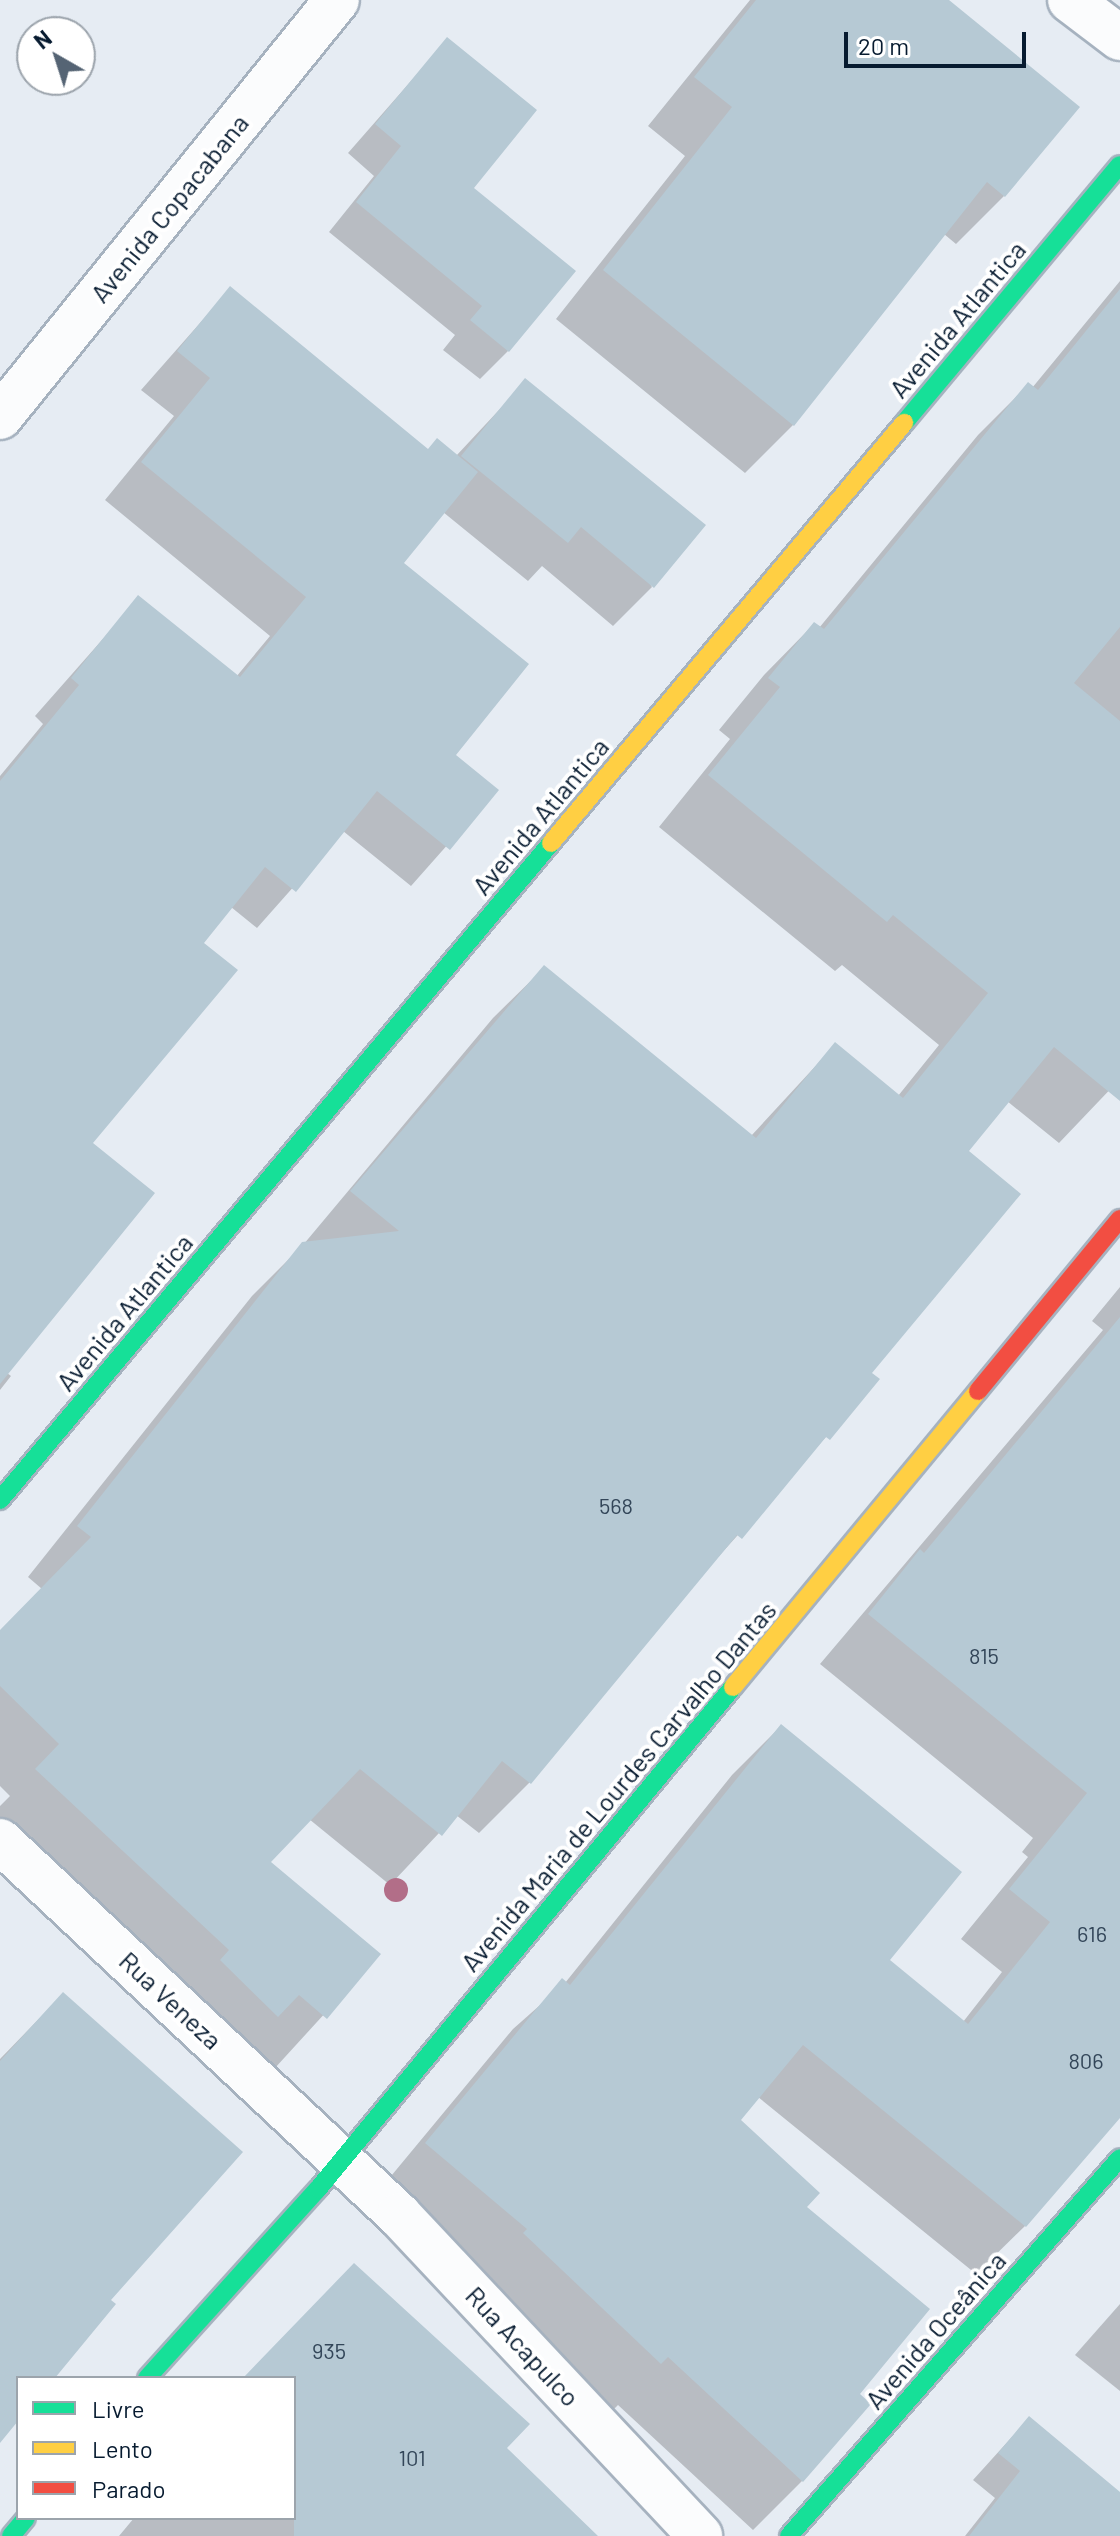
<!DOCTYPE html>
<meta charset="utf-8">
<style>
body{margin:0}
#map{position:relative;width:1120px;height:2536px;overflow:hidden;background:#e6ecf3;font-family:Barlow,sans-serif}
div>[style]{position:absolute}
.shadow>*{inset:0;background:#0003}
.building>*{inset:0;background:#b6c9d4}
.roads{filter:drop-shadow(2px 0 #a6b2bf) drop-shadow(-2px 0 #a6b2bf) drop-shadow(0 2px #a6b2bf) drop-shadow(0 -2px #a6b2bf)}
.street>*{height:44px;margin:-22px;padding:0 22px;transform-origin:22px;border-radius:22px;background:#fbfcfd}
.fast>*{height:18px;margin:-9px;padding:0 9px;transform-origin:9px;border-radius:9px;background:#16e098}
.slow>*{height:18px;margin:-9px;padding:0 9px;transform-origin:9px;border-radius:9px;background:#ffcf43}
.jam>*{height:18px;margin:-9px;padding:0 9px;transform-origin:9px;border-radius:9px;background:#f24e42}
.trees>*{width:24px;height:24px;margin:-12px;border-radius:50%;background:#b26e88}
span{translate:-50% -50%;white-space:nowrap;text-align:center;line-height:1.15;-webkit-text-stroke:8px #fff;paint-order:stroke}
.number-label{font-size:22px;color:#334659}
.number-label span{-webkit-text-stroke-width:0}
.street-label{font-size:26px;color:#071b30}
.legend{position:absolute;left:16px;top:2376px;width:280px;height:144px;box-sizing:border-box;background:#fff;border:2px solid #9ca4ac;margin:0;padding:10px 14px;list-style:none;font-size:24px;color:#071b30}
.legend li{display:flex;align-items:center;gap:16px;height:40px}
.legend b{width:40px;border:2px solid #9ca4ac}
.north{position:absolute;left:16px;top:16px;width:80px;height:80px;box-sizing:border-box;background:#fff;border:2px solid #9ca4ac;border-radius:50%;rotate:321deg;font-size:22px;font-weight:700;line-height:32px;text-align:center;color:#071b30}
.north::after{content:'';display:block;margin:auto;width:28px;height:36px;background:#556474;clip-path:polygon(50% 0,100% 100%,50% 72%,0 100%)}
.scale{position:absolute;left:844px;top:32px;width:182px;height:36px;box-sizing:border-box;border:4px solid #071b30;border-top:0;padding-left:10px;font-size:24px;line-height:28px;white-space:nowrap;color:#071b30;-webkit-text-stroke:6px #fff;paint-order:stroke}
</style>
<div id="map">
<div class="shadow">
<div style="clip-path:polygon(750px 0,942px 0,1004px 196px,956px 244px,944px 234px,793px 425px,745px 473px,556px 319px,685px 156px,648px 126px)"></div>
<div style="clip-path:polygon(447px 40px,471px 188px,508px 351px,480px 379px,443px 350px,455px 335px,329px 232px,374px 176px,348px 153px)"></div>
<div style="clip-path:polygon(1120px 281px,1120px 1079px,1059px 1143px,1007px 1101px,966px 1151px,869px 1374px,877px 1380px,693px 1585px,529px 1783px,479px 1833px,456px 1815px,390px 1885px,309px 1819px,268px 1862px,379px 1954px,275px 2068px,0 1834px,0 1806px,10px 1796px,0 1786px,0 1632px,42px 1589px,28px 1577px,252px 1296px,303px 1245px,493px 1018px,544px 968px,751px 1136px,835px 1045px,898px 1096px,939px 1045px,842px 965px,835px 971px,659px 827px,730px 739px,719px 730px,764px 675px,814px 624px,819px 628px,978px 435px,1028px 385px,1032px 388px)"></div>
<div style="clip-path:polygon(230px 289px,427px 450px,456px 456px,526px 381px,652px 587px,613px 626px,542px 566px,528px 581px,443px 512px,401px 563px,453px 755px,496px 790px,411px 886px,343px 831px,257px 928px,231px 907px,201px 943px,90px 1143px,7px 1373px,11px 1376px,0 1390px,0 776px,43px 724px,35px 716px,139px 598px,236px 677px,270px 636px,105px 500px,174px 416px,141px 390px)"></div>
<div style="clip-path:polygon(1120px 1287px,1120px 2106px,1025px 2226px,976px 2274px,758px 2097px,738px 2120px,804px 2207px,802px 2481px,753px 2530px,618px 2405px,611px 2412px,377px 2193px,513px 2029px,565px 1983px,732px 1775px,781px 1726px,887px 1961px,963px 2022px,1002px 1972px,961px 1939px,1028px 1857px,1022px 1852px,1033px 1838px,820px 1664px,1103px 1330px,1092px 1321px)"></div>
<div style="clip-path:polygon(63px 1994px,108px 2300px,51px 2378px,18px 2378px,18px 2418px,0 2440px,0 2059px)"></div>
<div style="clip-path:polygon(1120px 2304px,1120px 2391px,1075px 2355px)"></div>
<div style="clip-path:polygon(298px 2322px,504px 2448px,595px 2536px,119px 2536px,134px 2518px,294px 2518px,294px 2378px,244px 2378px)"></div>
<div style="clip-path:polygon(1029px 2418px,1120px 2494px,1120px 2536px,965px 2536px,995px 2498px,973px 2480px)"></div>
</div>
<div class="building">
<div style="clip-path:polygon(756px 0,949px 0,1080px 107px,1005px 197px,987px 182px,794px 426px,603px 270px,732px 107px,694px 77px)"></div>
<div style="clip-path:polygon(447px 37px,537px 110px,474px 188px,576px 271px,509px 352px,470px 320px,482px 306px,356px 202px,401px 146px,375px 124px)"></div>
<div style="clip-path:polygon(230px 286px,428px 449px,437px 438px,478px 472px,404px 563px,529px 664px,456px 755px,499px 790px,450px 850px,377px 791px,296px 892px,265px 867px,204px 943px,238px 970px,93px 1143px,155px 1193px,0 1384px,0 781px,79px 685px,71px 678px,138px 595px,240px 677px,306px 597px,141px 462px,210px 378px,177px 351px)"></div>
<div style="clip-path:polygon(1120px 289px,1120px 627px,1074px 683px,1120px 721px,1120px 1101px,1054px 1047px,969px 1151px,1021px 1194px,872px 1373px,880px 1379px,830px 1440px,826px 1437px,742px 1539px,737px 1535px,531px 1784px,502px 1761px,442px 1836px,360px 1769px,271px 1862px,381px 1954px,327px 2019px,299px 1995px,278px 2017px,220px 1960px,229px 1950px,35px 1769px,59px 1744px,0 1686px,0 1630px,91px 1537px,77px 1526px,302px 1242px,399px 1231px,350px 1191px,544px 965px,756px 1138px,835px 1042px,903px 1098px,988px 993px,893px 915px,887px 922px,708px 775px,780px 687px,768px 678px,814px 622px,824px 629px,1028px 382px,1038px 390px)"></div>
<div style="clip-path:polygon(525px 378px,706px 525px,654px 588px,581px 527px,568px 543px,461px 456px)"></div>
<div style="clip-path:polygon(1120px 1317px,1120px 2118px,1026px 2227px,803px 2045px,741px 2120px,820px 2193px,807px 2207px,930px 2309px,860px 2394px,871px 2404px,803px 2482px,668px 2357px,661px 2364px,523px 2233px,527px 2229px,425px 2143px,562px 1978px,570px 1985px,781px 1724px,962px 1872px,890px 1960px,968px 2024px,1050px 1922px,1009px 1889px,1087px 1793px,868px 1614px,920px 1549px,924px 1553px)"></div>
<div style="clip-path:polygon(63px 1992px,243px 2152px,111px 2300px,116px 2304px,55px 2378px,18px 2378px,18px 2421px,0 2443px,0 2061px)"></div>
<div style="clip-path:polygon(354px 2263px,530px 2424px,507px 2448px,598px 2536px,294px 2536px,294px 2378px,243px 2378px)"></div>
<div style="clip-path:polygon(1029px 2416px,1120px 2492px,1120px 2536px,969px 2536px,1020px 2471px,998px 2453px)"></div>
</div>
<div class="roads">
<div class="street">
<div style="left:1070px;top:0;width:63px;rotate:37.2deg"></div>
<div style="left:0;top:417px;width:536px;rotate:-51.06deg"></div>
<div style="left:0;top:1841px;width:547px;rotate:43.15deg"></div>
<div style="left:399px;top:2215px;width:440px;rotate:46.8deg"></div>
</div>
<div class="fast">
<div style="left:904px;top:423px;width:336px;rotate:-50.1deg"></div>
<div style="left:0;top:1500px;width:857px;rotate:-50.01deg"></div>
<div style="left:147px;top:2378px;width:255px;rotate:-47.9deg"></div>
<div style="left:318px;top:2189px;width:651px;rotate:-50.42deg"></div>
<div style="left:11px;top:2536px;width:23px;rotate:-50deg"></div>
<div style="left:789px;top:2536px;width:502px;rotate:-48.79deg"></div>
</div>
<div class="slow">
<div style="left:551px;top:843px;width:549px;rotate:-49.95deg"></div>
<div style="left:733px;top:1687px;width:384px;rotate:-50.4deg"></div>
</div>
<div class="jam">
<div style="left:978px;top:1391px;width:223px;rotate:-50.5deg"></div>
</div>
</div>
<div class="trees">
<div style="left:396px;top:1890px"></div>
</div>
<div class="number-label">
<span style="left:616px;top:1506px">568</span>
<span style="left:984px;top:1656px">815</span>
<span style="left:1092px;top:1934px">616</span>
<span style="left:1086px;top:2061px">806</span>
<span style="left:329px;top:2351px">935</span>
<span style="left:412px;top:2458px">101</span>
</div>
<div class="street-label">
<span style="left:169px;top:208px;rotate:-51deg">Avenida Copacabana</span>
<span style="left:957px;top:319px;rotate:-50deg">Avenida Atlantica</span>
<span style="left:540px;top:816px;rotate:-50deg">Avenida Atlantica</span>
<span style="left:124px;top:1312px;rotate:-50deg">Avenida Atlantica</span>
<span style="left:618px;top:1786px;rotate:-50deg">Avenida Maria de Lourdes Carvalho Dantas</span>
<span style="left:171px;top:2000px;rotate:43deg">Rua Veneza</span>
<span style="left:935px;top:2330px;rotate:-49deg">Avenida Oceânica</span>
<span style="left:523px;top:2346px;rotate:47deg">Rua Acapulco</span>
</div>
<ul class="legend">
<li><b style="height:10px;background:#16e098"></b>Livre</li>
<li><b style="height:10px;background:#ffcf43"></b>Lento</li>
<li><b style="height:10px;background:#f24e42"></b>Parado</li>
</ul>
<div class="north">N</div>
<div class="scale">20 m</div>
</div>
